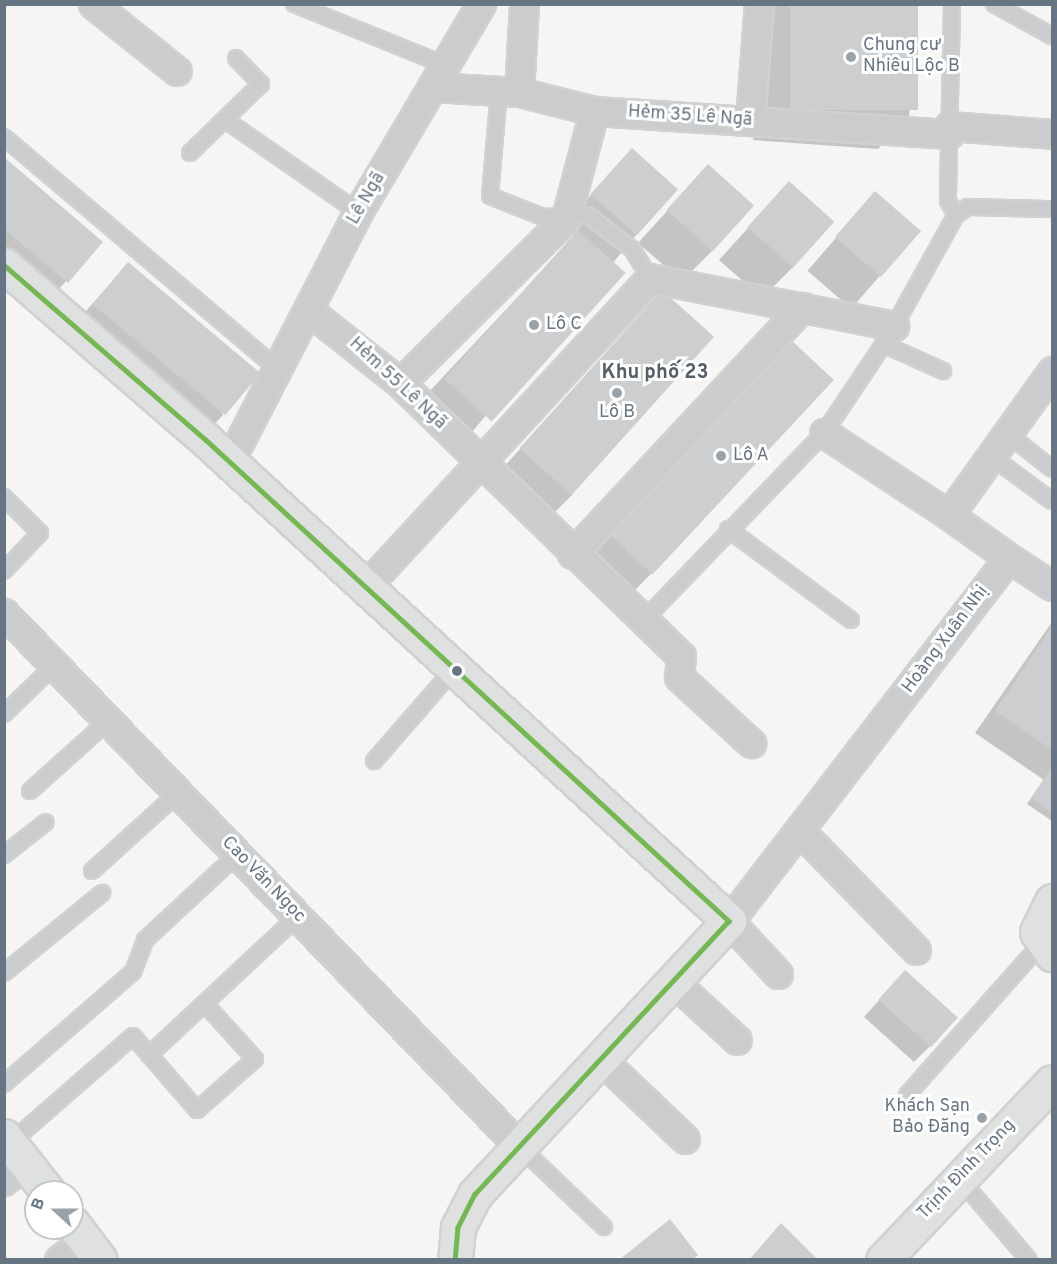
<!DOCTYPE html>
<meta charset="utf-8">
<style>
body{margin:0}
#map{position:relative;width:1057px;height:1264px;overflow:hidden;background:#f5f5f4;font-family:Overpass,sans-serif}
div>[style]{position:absolute}
.shadow>*{inset:0;background:#0003;transform-origin:0 0}
.building>*{inset:0;background:#cdcecf;transform-origin:0 0}
.roads{filter:drop-shadow(2px 0 #d1d1d2) drop-shadow(-2px 0 #d1d1d2) drop-shadow(0 2px #d1d1d2) drop-shadow(0 -2px #d1d1d2)}
.lane>*{height:14px;margin:-7px;padding:0 7px;transform-origin:7px;border-radius:7px;background:#cacccd}
.street>*{height:27px;margin:-13.5px;padding:0 13.5px;transform-origin:13.5px;border-radius:13.5px;background:#cacccd}
.secondary>*{height:33px;margin:-16.5px;padding:0 16.5px;transform-origin:16.5px;border-radius:16.5px;background:#dfe0e0}
.bus-1>*{height:4.5px;margin:-2.25px;padding:0 2.25px;transform-origin:2.25px;border-radius:2.25px;background:#74b852}
.dots>*{width:16px;height:16px;translate:-50% -50%;box-sizing:border-box;border:3px solid #fff;border-radius:50%}
span{translate:-50% -50%;white-space:nowrap;text-align:center;line-height:1.15;-webkit-text-stroke:6px #fff;paint-order:stroke}
.poi-label{font-size:18px;color:#667583}
.left{translate:0 -50%;text-align:left}
.right{translate:-100% -50%;text-align:right}
.street-label{font-size:18px;color:#667583}
.neighbourhood-label{font-size:20px;color:#545f68;font-weight:700}
.frame{position:absolute;inset:0;border:6px solid #667583;pointer-events:none}
.north{position:absolute;left:24px;top:1180px;width:60px;height:60px;box-sizing:border-box;background:#fff;border:2px solid #c2c8cd;border-radius:50%;rotate:291deg;font-size:16px;font-weight:700;line-height:24px;text-align:center;color:#667583}
.north::after{content:'';display:block;margin:auto;width:21px;height:27px;background:#98a2ab;clip-path:polygon(50% 0,100% 100%,50% 72%,0 100%)}
</style>
<div id="map">
<div class="shadow">
<div style="clip-path:polygon(769px 4px,917px 4px,909px 118px,878px 149px,753px 140px,762px 11px)"></div>
<div style="clip-path:polygon(632px 150px,637px 234px,457px 450px,413px 409px,574px 237px,562px 227px)"></div>
<div style="clip-path:polygon(4px 159px,101px 242px,50px 299px,4px 260px)"></div>
<div style="clip-path:polygon(708px 166px,713px 250px,682px 281px,638px 243px)"></div>
<div style="clip-path:polygon(789px 183px,793px 267px,762px 298px,719px 260px)"></div>
<div style="left:875px;top:193px;width:58px;height:103px;rotate:41deg"></div>
<div style="clip-path:polygon(128px 264px,223px 415px,207px 432px,77px 321px)"></div>
<div style="clip-path:polygon(662px 293px,572px 495px,541px 526px,491px 481px)"></div>
<div style="clip-path:polygon(759px 372px,651px 574px,620px 605px,578px 565px)"></div>
<div style="clip-path:polygon(1052px 622px,1052px 821px,1027px 804px,1044px 780px,975px 733px)"></div>
<div style="clip-path:polygon(889px 989px,930px 1046px,914px 1062px,864px 1017px)"></div>
</div>
<div class="building">
<div style="left:790px;top:4px;width:128px;height:106px"></div>
<div style="left:632px;top:148px;width:62px;height:62px;rotate:42deg"></div>
<div style="clip-path:polygon(4px 157px,103px 242px,68px 283px,4px 229px)"></div>
<div style="left:708px;top:164px;width:62px;height:62px;rotate:42deg"></div>
<div style="left:789px;top:181px;width:61px;height:62px;rotate:42deg"></div>
<div style="left:875px;top:191px;width:61px;height:61px;rotate:41deg"></div>
<div style="left:578px;top:230px;width:64px;height:200px;rotate:42deg"></div>
<div style="left:128px;top:262px;width:173px;height:55px;rotate:40deg"></div>
<div style="left:662px;top:290px;width:70px;height:213px;rotate:42deg"></div>
<div style="left:790px;top:339px;width:60px;height:266px;rotate:43deg"></div>
<div style="clip-path:polygon(1052px 626px,1052px 750px,995px 711px)"></div>
<div style="clip-path:polygon(1052px 767px,1052px 813px,1031px 798px)"></div>
<div style="left:905px;top:970px;width:71px;height:40px;rotate:42deg"></div>
<div style="clip-path:polygon(670px 1219px,698px 1255px,692px 1260px,619px 1260px)"></div>
<div style="clip-path:polygon(781px 1223px,818px 1260px,749px 1260px)"></div>
</div>
<div class="roads">
<div class="lane">
<div style="left:294px;top:4px;width:163px;rotate:22deg"></div>
<div style="left:952px;top:4px;width:197px;rotate:91.2deg"></div>
<div style="left:948px;top:201px;width:16px;rotate:60deg"></div>
<div style="left:994px;top:4px;width:66px;rotate:28.9deg"></div>
<div style="left:499px;top:91px;width:105px;rotate:94.9deg"></div>
<div style="left:490px;top:196px;width:57px;rotate:21.6deg"></div>
<div style="left:543px;top:217px;width:45px;rotate:-2.5deg"></div>
<div style="left:588px;top:215px;width:56px;rotate:37.7deg"></div>
<div style="left:632px;top:249px;width:34px;rotate:58deg"></div>
<div style="left:227px;top:121px;width:160px;rotate:34.8deg"></div>
<div style="left:4px;top:137px;width:359px;rotate:40.3deg"></div>
<div style="left:190px;top:153px;width:99px;rotate:-44.2deg"></div>
<div style="left:261px;top:84px;width:36px;rotate:-134deg"></div>
<div style="left:883px;top:344px;width:66px;rotate:24.2deg"></div>
<div style="left:1008px;top:434px;width:56px;rotate:38.5deg"></div>
<div style="left:992px;top:457px;width:74px;rotate:36.3deg"></div>
<div style="left:4px;top:497px;width:51px;rotate:45deg"></div>
<div style="left:40px;top:533px;width:52px;rotate:133.5deg"></div>
<div style="left:728px;top:529px;width:153px;rotate:36.5deg"></div>
<div style="left:641px;top:623px;width:264px;rotate:-46.1deg"></div>
<div style="left:824px;top:433px;width:113px;rotate:-56.2deg"></div>
<div style="left:887px;top:339px;width:142px;rotate:-60.9deg"></div>
<div style="left:956px;top:215px;width:14px;rotate:-34deg"></div>
<div style="left:968px;top:207px;width:81px;rotate:1.4deg"></div>
<div style="left:4px;top:714px;width:72px;rotate:-43.9deg"></div>
<div style="left:374px;top:761px;width:122px;rotate:-49deg"></div>
<div style="left:30px;top:791px;width:106px;rotate:-41.9deg"></div>
<div style="left:4px;top:855px;width:53px;rotate:-38.2deg"></div>
<div style="left:92px;top:871px;width:118px;rotate:-42.2deg"></div>
<div style="left:4px;top:973px;width:127px;rotate:-39.2deg"></div>
<div style="left:149px;top:1055px;width:204px;rotate:-43deg"></div>
<div style="left:4px;top:1084px;width:171px;rotate:-41deg"></div>
<div style="left:133px;top:972px;width:34px;rotate:-69deg"></div>
<div style="left:145px;top:940px;width:127px;rotate:-42.8deg"></div>
<div style="left:907px;top:1095px;width:202px;rotate:-48.4deg"></div>
<div style="left:10px;top:1143px;width:163px;rotate:-41deg"></div>
<div style="left:133px;top:1036px;width:98px;rotate:49.1deg"></div>
<div style="left:197px;top:1110px;width:77px;rotate:-41.3deg"></div>
<div style="left:255px;top:1059px;width:73px;rotate:-132.2deg"></div>
<div style="left:520px;top:1147px;width:116px;rotate:43.6deg"></div>
<div style="left:959px;top:1178px;width:108px;rotate:49.5deg"></div>
</div>
<div class="street">
<div style="left:93px;top:4px;width:107px;rotate:38.6deg"></div>
<div style="left:432px;top:87px;width:87px;rotate:3.3deg"></div>
<div style="left:519px;top:92px;width:77px;rotate:14.2deg"></div>
<div style="left:594px;top:111px;width:356px;rotate:3.7deg"></div>
<div style="left:519px;top:92px;width:88px;rotate:-86.7deg"></div>
<div style="left:750px;top:120px;width:116px;rotate:-85.6deg"></div>
<div style="left:949px;top:126px;width:103px;rotate:4.4deg"></div>
<div style="left:308px;top:310px;width:117px;rotate:38.4deg"></div>
<div style="left:400px;top:383px;width:392px;rotate:44.2deg"></div>
<div style="left:681px;top:656px;width:21px;rotate:95deg"></div>
<div style="left:679px;top:677px;width:98px;rotate:42.5deg"></div>
<div style="left:400px;top:383px;width:234px;rotate:-44.8deg"></div>
<div style="left:566px;top:218px;width:111px;rotate:-75.3deg"></div>
<div style="left:824px;top:433px;width:149px;rotate:33.3deg"></div>
<div style="left:229px;top:462px;width:281px;rotate:-62.7deg"></div>
<div style="left:358px;top:212px;width:242px;rotate:-59.4deg"></div>
<div style="left:572px;top:554px;width:338px;rotate:-47deg"></div>
<div style="left:1009px;top:558px;width:51px;rotate:33.1deg"></div>
<div style="left:365px;top:587px;width:420px;rotate:-47.3deg"></div>
<div style="left:650px;top:278px;width:249px;rotate:11.1deg"></div>
<div style="left:4px;top:613px;width:743px;rotate:45.98deg"></div>
<div style="left:800px;top:831px;width:166px;rotate:45.7deg"></div>
<div style="left:778px;top:974px;width:72px;rotate:-132.8deg"></div>
<div style="left:729px;top:921px;width:458px;rotate:-52.4deg"></div>
<div style="left:1009px;top:558px;width:74px;rotate:-144.4deg"></div>
<div style="left:949px;top:515px;width:177px;rotate:-54.4deg"></div>
<div style="left:675px;top:983px;width:84px;rotate:42.6deg"></div>
<div style="left:603px;top:1061px;width:113px;rotate:43.6deg"></div>
<div style="left:4px;top:1181px;width:8px;rotate:-40deg"></div>
<div style="left:59px;top:1260px;width:11px;rotate:-38deg"></div>
</div>
<div class="secondary">
<div style="left:4px;top:265px;width:266px;rotate:40.9deg"></div>
<div style="left:205px;top:439px;width:712px;rotate:42.61deg"></div>
<div style="left:729px;top:921px;width:373px;rotate:132.9deg"></div>
<div style="left:475px;top:1194px;width:37px;rotate:117deg"></div>
<div style="left:458px;top:1227px;width:33px;rotate:95deg"></div>
<div style="left:1052px;top:901px;width:34px;rotate:116deg"></div>
<div style="left:1037px;top:932px;width:27px;rotate:56deg"></div>
<div style="left:4px;top:1136px;width:71px;rotate:51.8deg"></div>
<div style="left:72px;top:1223px;width:46px;rotate:52.9deg"></div>
<div style="left:883px;top:1260px;width:245px;rotate:-46.5deg"></div>
</div>
</div>
<div class="bus-1">
<div style="left:4px;top:265px;width:266px;rotate:40.9deg"></div>
<div style="left:205px;top:439px;width:712px;rotate:42.61deg"></div>
<div style="left:729px;top:921px;width:373px;rotate:132.9deg"></div>
<div style="left:475px;top:1194px;width:37px;rotate:117deg"></div>
<div style="left:458px;top:1227px;width:33px;rotate:95deg"></div>
</div>
<div class="dots">
<div style="left:851px;top:57px;background:#98a2ab"></div>
<div style="left:534px;top:325px;background:#98a2ab"></div>
<div style="left:617px;top:393px;background:#98a2ab"></div>
<div style="left:721px;top:456px;background:#98a2ab"></div>
<div style="left:457px;top:671px;background:#667583"></div>
<div style="left:982px;top:1118px;background:#98a2ab"></div>
</div>
<div class="poi-label">
<span class="left" style="left:863px;top:57px">Chung cư<br>Nhiêu Lộc B</span>
<span class="left" style="left:546px;top:325px">Lô C</span>
<span style="left:617px;top:413px">Lô B</span>
<span class="left" style="left:733px;top:456px">Lô A</span>
<span class="right" style="left:970px;top:1118px">Khách Sạn<br>Bảo Đăng</span>
</div>
<div class="street-label">
<span style="left:690px;top:117px;rotate:4deg">Hẻm 35 Lê Ngã</span>
<span style="left:367px;top:199px;rotate:-60deg">Lê Ngã</span>
<span style="left:397px;top:384px;rotate:43deg">Hẻm 55 Lê Ngã</span>
<span style="left:946px;top:640px;rotate:-53deg">Hoàng Xuân Nhị</span>
<span style="left:263px;top:880px;rotate:46deg">Cao Văn Ngọc</span>
<span style="left:967px;top:1170px;rotate:-46deg">Trịnh Đình Trọng</span>
</div>
<div class="neighbourhood-label">
<span style="left:655px;top:373px">Khu phố 23</span>
</div>
<div class="frame"></div>
<div class="north">B</div>
</div>
